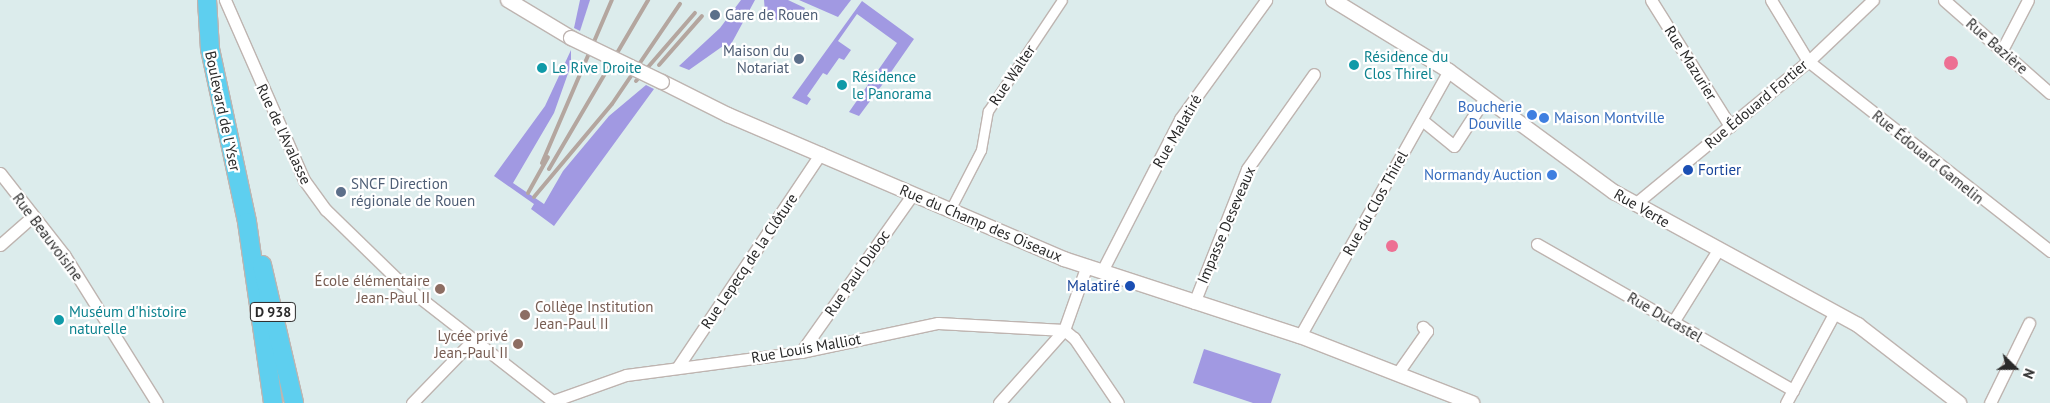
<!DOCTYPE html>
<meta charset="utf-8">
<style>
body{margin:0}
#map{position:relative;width:2050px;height:403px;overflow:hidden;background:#dcecec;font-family:"PT Sans",sans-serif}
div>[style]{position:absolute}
.green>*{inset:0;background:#a199e2}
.water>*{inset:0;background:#ed7093}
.round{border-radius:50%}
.roads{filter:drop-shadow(1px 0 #beb4b0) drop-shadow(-1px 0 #beb4b0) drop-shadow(0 1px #beb4b0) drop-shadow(0 -1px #beb4b0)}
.pedestrian>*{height:9px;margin:-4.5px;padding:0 4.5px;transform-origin:4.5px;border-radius:4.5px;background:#fff}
.minor>*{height:11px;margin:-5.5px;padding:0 5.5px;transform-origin:5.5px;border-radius:5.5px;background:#fff}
.tertiary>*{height:14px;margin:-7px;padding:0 7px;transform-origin:7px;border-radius:7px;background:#fff}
.primary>*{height:18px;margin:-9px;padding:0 9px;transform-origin:9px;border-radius:9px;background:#5ecfef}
.rail>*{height:4px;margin:-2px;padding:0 2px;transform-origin:2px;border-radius:2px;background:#b4a69f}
.bridges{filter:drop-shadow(1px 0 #beb4b0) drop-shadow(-1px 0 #beb4b0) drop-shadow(0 1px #beb4b0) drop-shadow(0 -1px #beb4b0)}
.tertiary-bridge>*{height:14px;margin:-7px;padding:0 7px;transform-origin:7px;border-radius:7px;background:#fff}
.dots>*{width:14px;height:14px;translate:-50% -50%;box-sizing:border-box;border:2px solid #fff;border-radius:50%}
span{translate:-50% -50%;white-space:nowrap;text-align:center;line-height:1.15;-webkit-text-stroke:4.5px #fff;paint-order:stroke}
.shield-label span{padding:1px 4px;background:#fff;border:1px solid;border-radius:4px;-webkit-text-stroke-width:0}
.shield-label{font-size:14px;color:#2a2a2a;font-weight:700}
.service-label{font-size:15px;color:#4e5e75}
.left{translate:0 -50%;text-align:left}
.right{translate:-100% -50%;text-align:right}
.street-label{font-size:15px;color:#2a2a2a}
.culture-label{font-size:15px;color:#0d838f}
.shop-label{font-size:15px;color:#366cbe}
.transit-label{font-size:15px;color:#164399}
.education-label{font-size:15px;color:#785e54}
.north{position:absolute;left:1990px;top:343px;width:50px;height:50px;-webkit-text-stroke:4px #fff;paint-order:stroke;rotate:112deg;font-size:14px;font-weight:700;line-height:20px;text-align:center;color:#2a2a2a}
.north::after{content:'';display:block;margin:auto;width:18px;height:22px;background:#2a2a2a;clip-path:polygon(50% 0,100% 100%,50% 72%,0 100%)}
</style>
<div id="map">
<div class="green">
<div style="clip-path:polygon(580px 0,590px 0,580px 31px,574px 28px)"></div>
<div style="clip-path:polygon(741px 0,755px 0,729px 48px,723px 46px,689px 70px,679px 66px,720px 28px)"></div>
<div style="clip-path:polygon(764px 0,788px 0,805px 8px,801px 16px,790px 11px,778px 21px,765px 13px)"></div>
<div style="clip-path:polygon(799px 0,851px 0,838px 17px)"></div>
<div style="clip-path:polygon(862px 1px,914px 39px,882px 85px,859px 116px,849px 112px,897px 43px,857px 14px,838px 41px,851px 50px,844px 60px,839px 58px,827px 75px,823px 73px,807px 96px,811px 99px,807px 105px,792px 98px)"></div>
<div style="clip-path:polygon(571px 50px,571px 65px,554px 113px,513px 183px,544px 204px,563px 171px,609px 116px,646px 85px,654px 89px,554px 226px,531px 209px,534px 204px,494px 176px,545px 106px)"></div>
<div style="clip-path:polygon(1204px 349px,1281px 374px,1271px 403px,1253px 403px,1193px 383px)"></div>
</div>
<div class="water">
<div class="round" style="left:1944px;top:56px;width:14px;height:14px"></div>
<div class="round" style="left:1386px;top:240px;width:12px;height:12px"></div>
</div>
<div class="roads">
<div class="pedestrian">
<div style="left:950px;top:210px;width:68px;rotate:-62.7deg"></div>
<div style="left:981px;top:150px;width:40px;rotate:-80deg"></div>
<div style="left:988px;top:111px;width:133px;rotate:-56.3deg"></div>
</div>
<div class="minor">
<div style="left:225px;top:0;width:197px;rotate:66.3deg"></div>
<div style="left:304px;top:180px;width:37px;rotate:54deg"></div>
<div style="left:326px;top:210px;width:105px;rotate:44.2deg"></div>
<div style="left:401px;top:283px;width:195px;rotate:37.9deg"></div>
<div style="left:1651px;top:0;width:149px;rotate:57.9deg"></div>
<div style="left:1771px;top:0;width:71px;rotate:58.8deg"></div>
<div style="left:1808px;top:61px;width:308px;rotate:38.1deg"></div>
<div style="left:1944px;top:0;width:141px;rotate:41.3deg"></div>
<div style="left:2002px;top:50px;width:56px;rotate:-62.5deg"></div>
<div style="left:1422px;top:120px;width:41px;rotate:39.1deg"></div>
<div style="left:1454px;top:146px;width:57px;rotate:-57.1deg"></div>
<div style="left:0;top:173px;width:105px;rotate:51.9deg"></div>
<div style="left:65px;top:256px;width:173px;rotate:58deg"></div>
<div style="left:1635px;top:204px;width:229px;rotate:-39.5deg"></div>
<div style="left:1812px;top:58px;width:84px;rotate:-43.6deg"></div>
<div style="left:1537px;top:244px;width:295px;rotate:29.7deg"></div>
<div style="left:0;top:245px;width:44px;rotate:-41.3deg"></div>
<div style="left:1102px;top:271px;width:171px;rotate:-62.8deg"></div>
<div style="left:1180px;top:119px;width:147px;rotate:-54.1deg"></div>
<div style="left:1194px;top:303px;width:144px;rotate:-68.4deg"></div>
<div style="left:1247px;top:169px;width:116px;rotate:-54.8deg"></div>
<div style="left:1673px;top:322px;width:85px;rotate:-58deg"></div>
<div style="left:1300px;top:336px;width:304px;rotate:-60.7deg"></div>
<div style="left:801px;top:352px;width:194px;rotate:-54.7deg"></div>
<div style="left:677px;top:368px;width:259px;rotate:-56.2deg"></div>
<div style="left:1399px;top:371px;width:49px;rotate:-55deg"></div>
<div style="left:1427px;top:331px;width:6px;rotate:-135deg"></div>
<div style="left:553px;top:401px;width:77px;rotate:-19.6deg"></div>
<div style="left:626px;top:375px;width:177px;rotate:-7.5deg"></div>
<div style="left:801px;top:352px;width:140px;rotate:-12deg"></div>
<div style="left:938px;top:323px;width:126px;rotate:3.2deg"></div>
<div style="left:1064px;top:330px;width:13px;rotate:39deg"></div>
<div style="left:1074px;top:338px;width:78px;rotate:55.9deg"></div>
<div style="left:412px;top:403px;width:86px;rotate:-45.9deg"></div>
<div style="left:999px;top:403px;width:98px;rotate:-48.3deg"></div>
<div style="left:1064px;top:330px;width:69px;rotate:-70.5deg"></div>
<div style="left:1786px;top:403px;width:101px;rotate:-61.7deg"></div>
<div style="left:1990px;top:403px;width:89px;rotate:-64deg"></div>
</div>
<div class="tertiary">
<div style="left:508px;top:0;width:74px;rotate:31.1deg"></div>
<div style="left:1333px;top:0;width:136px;rotate:31.5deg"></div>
<div style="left:1449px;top:71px;width:205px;rotate:36.3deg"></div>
<div style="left:1614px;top:192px;width:278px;rotate:28.6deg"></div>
<div style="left:1858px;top:325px;width:128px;rotate:37.7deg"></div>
<div style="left:662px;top:82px;width:74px;rotate:26.6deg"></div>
<div style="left:728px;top:115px;width:366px;rotate:23.2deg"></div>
<div style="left:1064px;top:259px;width:248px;rotate:18.1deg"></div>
<div style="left:1300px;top:336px;width:185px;rotate:21.3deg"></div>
</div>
<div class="primary">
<div style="left:207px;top:0;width:49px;rotate:86.5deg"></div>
<div style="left:210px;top:49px;width:177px;rotate:77.9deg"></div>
<div style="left:247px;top:222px;width:183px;rotate:81.8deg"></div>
<div style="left:262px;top:265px;width:142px;rotate:76.9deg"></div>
</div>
</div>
<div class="rail">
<div style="left:659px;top:65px;width:65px;rotate:-48.7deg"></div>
<div style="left:636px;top:81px;width:90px;rotate:-49.1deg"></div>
<div style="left:542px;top:163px;width:177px;rotate:-66.8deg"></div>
<div style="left:549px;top:169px;width:196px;rotate:-59.6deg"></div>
<div style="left:528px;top:193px;width:41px;rotate:-60.9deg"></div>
<div style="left:534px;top:197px;width:121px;rotate:-50deg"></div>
<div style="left:612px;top:104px;width:121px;rotate:-55.8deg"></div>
</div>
<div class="bridges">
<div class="tertiary-bridge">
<div style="left:571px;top:38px;width:101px;rotate:25.8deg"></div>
</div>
</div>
<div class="dots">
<div style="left:715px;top:15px;background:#5c6f8a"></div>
<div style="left:799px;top:59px;background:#5c6f8a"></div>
<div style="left:1354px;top:65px;background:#0f9aa8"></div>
<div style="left:542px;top:68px;background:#0f9aa8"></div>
<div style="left:842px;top:85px;background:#0f9aa8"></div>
<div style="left:1532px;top:115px;background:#3f7fe0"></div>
<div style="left:1544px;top:118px;background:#3f7fe0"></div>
<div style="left:1688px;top:170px;background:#1a4fb4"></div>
<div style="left:1552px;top:175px;background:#3f7fe0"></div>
<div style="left:341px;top:192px;background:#5c6f8a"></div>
<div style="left:1130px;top:286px;background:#1a4fb4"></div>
<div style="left:440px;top:289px;background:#8d6e63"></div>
<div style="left:525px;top:315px;background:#8d6e63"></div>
<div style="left:59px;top:320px;background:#0f9aa8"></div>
<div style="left:518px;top:344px;background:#8d6e63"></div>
</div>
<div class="shield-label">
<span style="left:273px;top:312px">D 938</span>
</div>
<div class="service-label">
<span class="left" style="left:725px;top:15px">Gare de Rouen</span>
<span class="right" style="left:789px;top:59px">Maison du<br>Notariat</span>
<span class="left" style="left:351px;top:192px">SNCF Direction<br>régionale de Rouen</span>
</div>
<div class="street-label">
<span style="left:1997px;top:46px;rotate:41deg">Rue Bazière</span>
<span style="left:1691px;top:63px;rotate:58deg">Rue Mazurier</span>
<span style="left:1012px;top:75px;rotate:-56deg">Rue Walter</span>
<span style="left:1756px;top:104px;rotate:-40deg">Rue Édouard Fortier</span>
<span style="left:223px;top:111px;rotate:78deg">Boulevard de l'Yser</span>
<span style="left:1177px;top:131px;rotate:-60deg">Rue Malatiré</span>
<span style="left:284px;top:134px;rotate:65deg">Rue de l'Avalasse</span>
<span style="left:1928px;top:157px;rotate:39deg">Rue Édouard Gamelin</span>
<span style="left:1375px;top:203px;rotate:-61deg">Rue du Clos Thirel</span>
<span style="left:1642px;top:208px;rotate:30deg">Rue Verte</span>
<span style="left:981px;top:223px;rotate:23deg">Rue du Champ des Oiseaux</span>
<span style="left:1226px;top:225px;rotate:-67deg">Impasse Deseveaux</span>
<span style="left:48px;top:237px;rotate:53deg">Rue Beauvoisine</span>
<span style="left:749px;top:261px;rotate:-56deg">Rue Lepecq de la Clôture</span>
<span style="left:857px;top:273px;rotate:-55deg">Rue Paul Duboc</span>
<span style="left:1665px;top:317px;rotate:30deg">Rue Ducastel</span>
<span style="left:806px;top:348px;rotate:-10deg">Rue Louis Malliot</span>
</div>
<div class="culture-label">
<span class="left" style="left:1364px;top:65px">Résidence du<br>Clos Thirel</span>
<span class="left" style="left:552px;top:68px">Le Rive Droite</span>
<span class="left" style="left:852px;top:85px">Résidence<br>le Panorama</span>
<span class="left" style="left:69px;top:320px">Muséum d'histoire<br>naturelle</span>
</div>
<div class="shop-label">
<span class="right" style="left:1522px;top:115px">Boucherie<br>Douville</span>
<span class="left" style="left:1554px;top:118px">Maison Montville</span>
<span class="right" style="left:1542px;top:175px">Normandy Auction</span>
</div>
<div class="transit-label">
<span class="left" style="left:1698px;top:170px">Fortier</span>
<span class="right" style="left:1120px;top:286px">Malatiré</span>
</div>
<div class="education-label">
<span class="right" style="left:430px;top:289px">École élémentaire<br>Jean-Paul II</span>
<span class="left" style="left:535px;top:315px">Collège Institution<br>Jean-Paul II</span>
<span class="right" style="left:508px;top:344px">Lycée privé<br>Jean-Paul II</span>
</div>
<div class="north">N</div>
</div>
